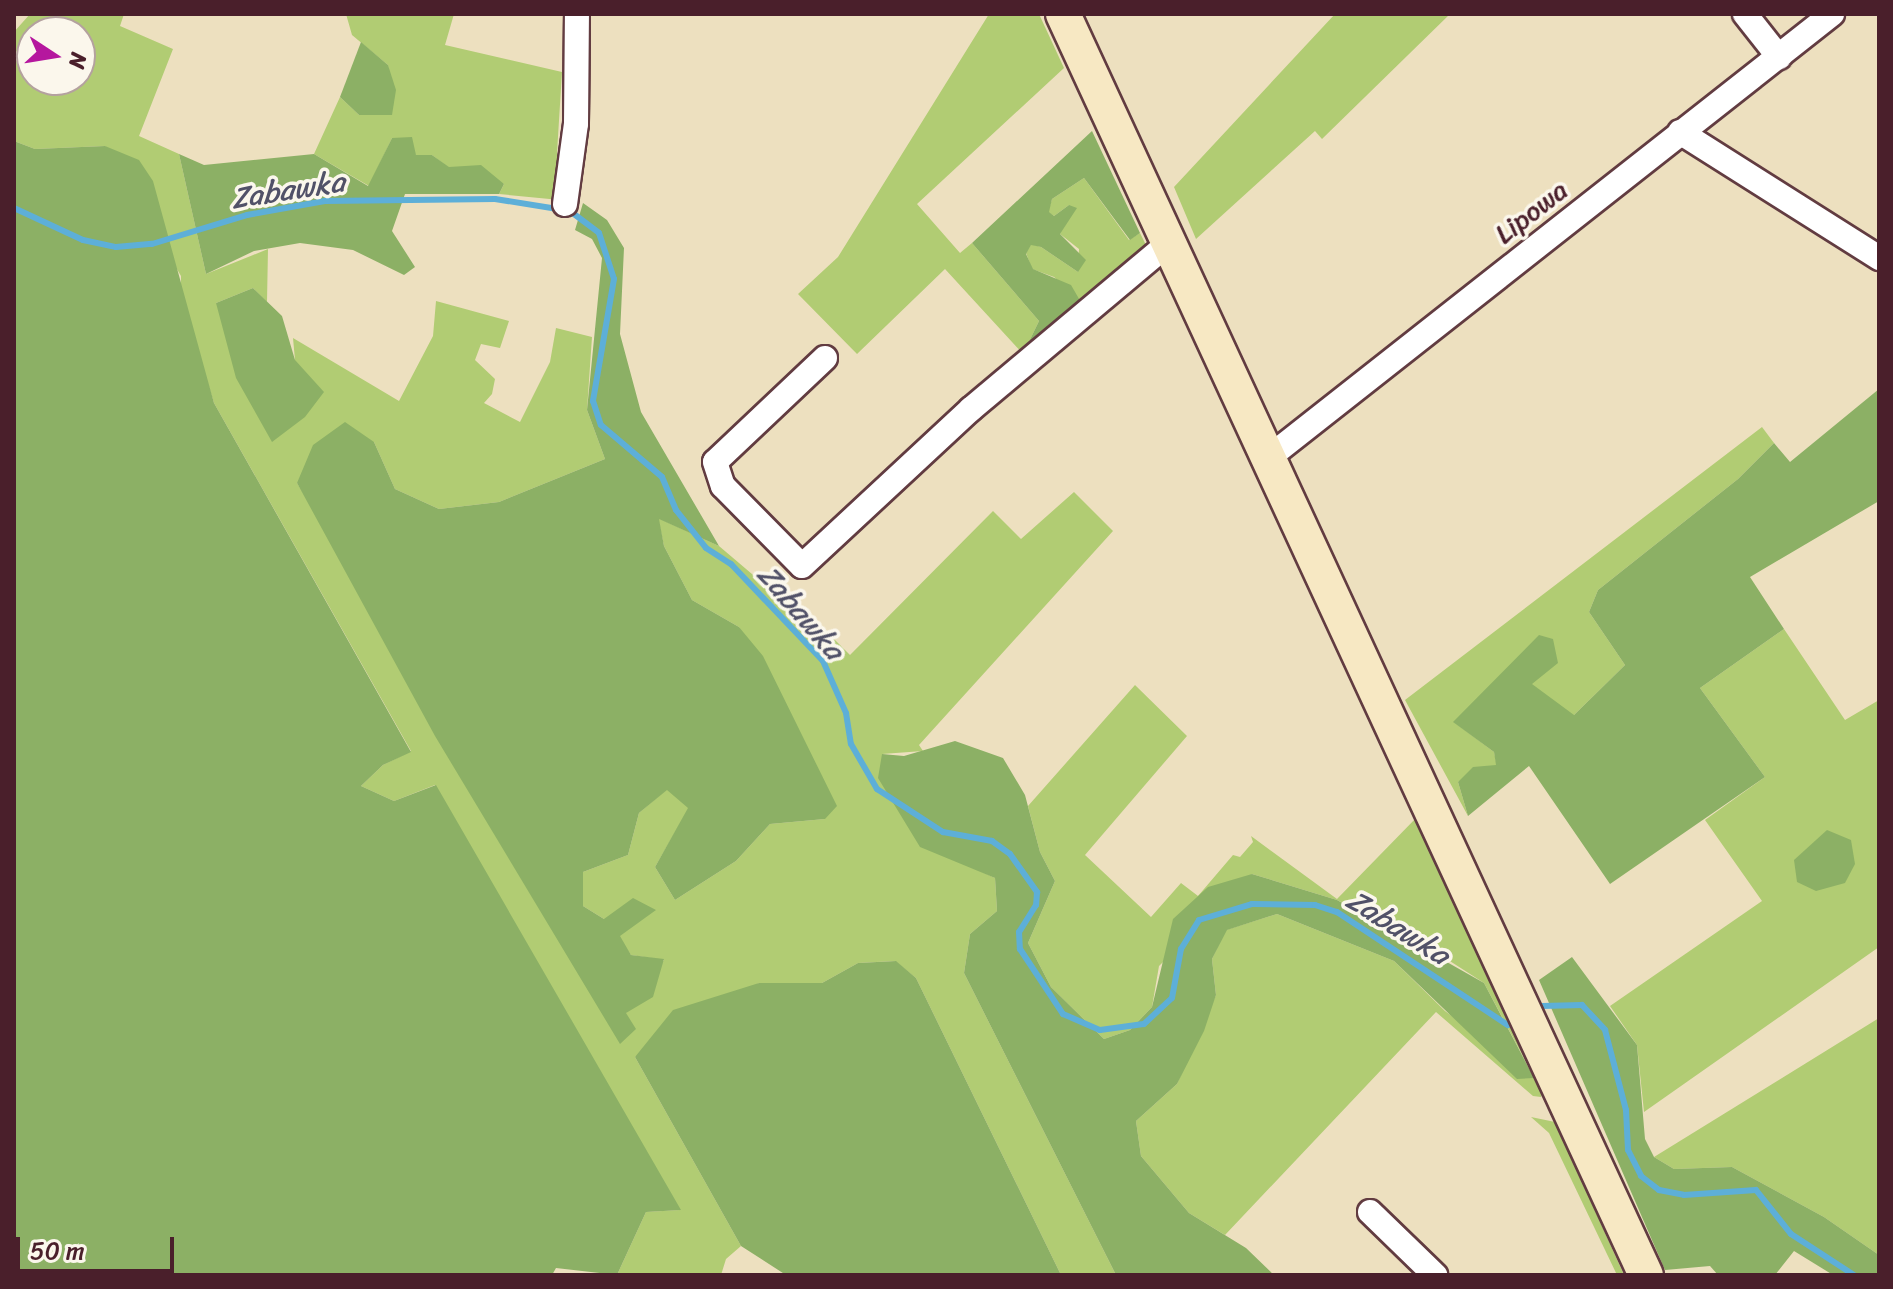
<!DOCTYPE html>
<style>
body{margin:0}
#map{position:relative;width:1893px;height:1289px;overflow:hidden;background:#ede0bf;font-family:Sriracha,sans-serif}
div>[style]{position:absolute}
.green>*{inset:0;background:#b1cc73}
.forest>*{inset:0;background:#8cb065}
.stream>*{height:6px;margin:-3px;padding:0 3px;transform-origin:3px;border-radius:3px;background:#5dafd8}
.roads{filter:drop-shadow(2px 0 #623c41) drop-shadow(-2px 0 #623c41) drop-shadow(0 2px #623c41) drop-shadow(0 -2px #623c41)}
.street>*{height:24px;margin:-12px;padding:0 12px;transform-origin:12px;border-radius:12px;background:#fff}
.secondary>*{height:34px;margin:-17px;padding:0 17px;transform-origin:17px;border-radius:17px;background:#f7e8c3}
span{translate:-50% -50%;white-space:nowrap;text-align:center;line-height:1.15;-webkit-text-stroke:7px #fbf7ec;paint-order:stroke}
.street-label{font-size:28px;color:#4a1f2b}
.water-label{font-size:30px;color:#515168;font-style:italic}
.frame{position:absolute;inset:0;border:16px solid #4a1f2b;pointer-events:none}
.north{position:absolute;left:16px;top:16px;width:80px;height:80px;box-sizing:border-box;background:#fbf7ec;border:2px solid #b4a19f;border-radius:50%;rotate:102deg;font-size:22px;font-weight:700;line-height:32px;text-align:center;color:#4a1f2b}
.north::after{content:'';display:block;margin:auto;width:28px;height:36px;background:#b5179e;clip-path:polygon(50% 0,100% 100%,50% 72%,0 100%)}
.scale{position:absolute;left:16px;top:1237px;width:158px;height:36px;box-sizing:border-box;border:4px solid #4a1f2b;border-top:0;padding-left:10px;font-size:24px;line-height:28px;white-space:nowrap;color:#4a1f2b;-webkit-text-stroke:6px #fbf7ec;paint-order:stroke}
</style>
<div id="map">
<div class="green">
<div style="clip-path:polygon(evenodd,30px 14px,124px 14px,120px 26px,173px 49px,139px 136px,179px 154px,206px 274px,268px 249px,267px 302px,253px 288px,216px 303px,295px 360px,293px 338px,399px 401px,433px 336px,436px 301px,509px 321px,500px 348px,481px 344px,475px 360px,495px 379px,492px 394px,484px 403px,520px 422px,550px 362px,556px 328px,592px 337px,587px 410px,605px 459px,499px 502px,439px 509px,395px 489px,374px 442px,297px 483px,625px 1014px,664px 960px,631px 955px,604px 919px,583px 906px,583px 872px,628px 855px,639px 813px,667px 789px,689px 808px,655px 867px,675px 900px,736px 861px,770px 824px,825px 819px,739px 627px,692px 600px,664px 546px,658px 518px,719px 546px,778px 596px,785px 590px,850px 655px,993px 511px,1021px 539px,1074px 492px,1113px 531px,919px 745px,923px 751px,882px 754px,963px 863px,995px 878px,997px 911px,970px 934px,964px 973px,1116px 1275px,1061px 1275px,916px 978px,895px 961px,858px 963px,822px 983px,759px 983px,635px 1057px,741px 1246px,726px 1259px,721px 1275px,617px 1275px,646px 1212px,680px 1210px,435px 785px,394px 801px,361px 786px,383px 765px,411px 751px,214px 403px,181px 297px,181px 276px,105px 146px,35px 149px,14px 141px,14px 59px,28px 67px,32px 60px,14px 50px,14px 32px,30px 14px,32px 32px,80px 32px,80px 80px,32px 80px,32px 32px)"></div>
<div style="clip-path:polygon(346px 14px,454px 14px,445px 45px,562px 72px,557px 153px,565px 170px,560px 200px,499px 194px,504px 184px,448px 167px,432px 155px,416px 155px,392px 138px,369px 186px,314px 154px,340px 97px,359px 115px,392px 115px,388px 65px,352px 35px)"></div>
<div style="clip-path:polygon(989px 14px,1039px 14px,1064px 68px,917px 204px,960px 253px,972px 243px,1039px 321px,1023px 354px,945px 269px,857px 354px,798px 294px,838px 257px)"></div>
<div style="clip-path:polygon(1335px 14px,1450px 14px,1322px 139px,1315px 131px,1196px 239px,1174px 187px)"></div>
<div style="clip-path:polygon(1084px 178px,1129px 240px,1140px 233px,1147px 247px,1082px 304px,1054px 277px,1032px 269px,1026px 253px,1031px 244px,1041px 247px,1078px 272px,1079px 249px,1060px 234px,1069px 205px,1054px 216px,1048px 212px,1052px 199px)"></div>
<div style="clip-path:polygon(1762px 427px,1774px 443px,1738px 479px,1598px 590px,1589px 612px,1625px 665px,1573px 716px,1531px 684px,1454px 722px,1494px 752px,1497px 766px,1458px 782px,1468px 816px,1405px 700px)"></div>
<div style="clip-path:polygon(1784px 629px,1845px 720px,1879px 700px,1879px 947px,1644px 1112px,1637px 1045px,1610px 1006px,1762px 901px,1705px 820px,1765px 777px,1700px 688px)"></div>
<div style="clip-path:polygon(1135px 685px,1187px 736px,1085px 855px,1151px 917px,1181px 883px,1198px 896px,1233px 855px,1240px 857px,1253px 842px,1251px 836px,1337px 899px,1417px 817px,1489px 980px,1545px 1086px,1541px 1097px,1533px 1096px,1436px 1012px,1225px 1235px,1189px 1213px,1141px 1156px,1136px 1121px,1177px 1084px,1216px 995px,1212px 959px,1226px 930px,1277px 914px,1394px 961px,1445px 1011px,1534px 1077px,1484px 983px,1425px 945px,1337px 900px,1252px 874px,1159px 966px,1152px 1007px,1130px 1030px,1104px 1039px,1051px 987px,1028px 943px,1055px 881px,1040px 852px,1028px 806px)"></div>
<div style="clip-path:polygon(1879px 1018px,1879px 1255px,1824px 1217px,1732px 1167px,1674px 1169px,1654px 1157px)"></div>
<div style="clip-path:polygon(1531px 1117px,1555px 1122px,1624px 1275px,1617px 1275px,1549px 1133px)"></div>
</div>
<div class="forest">
<div style="clip-path:polygon(361px 42px,388px 65px,396px 90px,392px 115px,359px 115px,340px 97px)"></div>
<div style="clip-path:polygon(1092px 131px,1140px 233px,1130px 240px,1084px 178px,1052px 199px,1049px 212px,1054px 216px,1069px 205px,1077px 208px,1060px 234px,1086px 260px,1078px 272px,1041px 247px,1031px 245px,1026px 254px,1033px 269px,1071px 285px,1082px 304px,1023px 354px,1039px 321px,972px 243px)"></div>
<div style="clip-path:polygon(412px 137px,416px 155px,432px 155px,449px 167px,481px 165px,504px 184px,499px 194px,405px 194px,392px 231px,415px 267px,404px 275px,353px 250px,300px 243px,254px 251px,206px 274px,179px 154px,204px 165px,314px 154px,368px 186px,392px 138px)"></div>
<div style="clip-path:polygon(14px 141px,35px 149px,105px 146px,139px 160px,153px 181px,214px 403px,411px 752px,383px 765px,361px 786px,394px 801px,436px 785px,681px 1210px,646px 1212px,617px 1275px,556px 1268px,552px 1275px,14px 1275px)"></div>
<div style="clip-path:polygon(583px 203px,607px 220px,624px 248px,620px 334px,641px 412px,719px 546px,659px 519px,664px 546px,692px 600px,739px 627px,763px 656px,837px 806px,825px 819px,770px 824px,736px 861px,675px 900px,655px 867px,688px 808px,667px 790px,639px 813px,628px 855px,583px 872px,583px 906px,604px 919px,633px 898px,656px 910px,620px 936px,631px 955px,664px 959px,653px 997px,626px 1013px,636px 1029px,620px 1044px,435px 736px,297px 483px,313px 445px,345px 422px,374px 442px,395px 489px,439px 509px,499px 502px,605px 459px,587px 410px,602px 258px,592px 239px,575px 230px)"></div>
<div style="clip-path:polygon(253px 288px,282px 316px,295px 360px,324px 392px,305px 417px,272px 442px,236px 378px,216px 303px)"></div>
<div style="clip-path:polygon(1879px 389px,1879px 501px,1750px 577px,1784px 629px,1700px 688px,1765px 777px,1610px 884px,1529px 766px,1468px 816px,1458px 782px,1473px 767px,1496px 765px,1494px 752px,1453px 722px,1539px 635px,1553px 639px,1558px 663px,1532px 684px,1574px 715px,1625px 665px,1589px 612px,1598px 590px,1738px 479px,1774px 443px,1790px 462px)"></div>
<div style="clip-path:polygon(955px 741px,1003px 758px,1025px 795px,1040px 852px,1055px 881px,1028px 943px,1051px 987px,1104px 1039px,1130px 1030px,1152px 1007px,1173px 919px,1208px 887px,1252px 874px,1337px 900px,1484px 983px,1534px 1078px,1517px 1079px,1394px 961px,1277px 914px,1227px 930px,1212px 959px,1216px 995px,1204px 1031px,1177px 1084px,1136px 1121px,1141px 1156px,1189px 1213px,1246px 1248px,1274px 1275px,1116px 1275px,964px 973px,970px 934px,997px 911px,995px 878px,920px 847px,878px 778px,882px 754px,904px 756px)"></div>
<div style="clip-path:polygon(1827px 830px,1851px 840px,1855px 864px,1845px 883px,1816px 891px,1797px 882px,1794px 860px)"></div>
<div style="clip-path:polygon(1572px 957px,1637px 1045px,1645px 1139px,1654px 1157px,1674px 1169px,1732px 1167px,1824px 1217px,1879px 1255px,1879px 1275px,1833px 1275px,1794px 1251px,1775px 1275px,1718px 1275px,1710px 1266px,1665px 1270px,1539px 980px)"></div>
<div style="clip-path:polygon(896px 961px,916px 978px,1061px 1275px,786px 1275px,741px 1246px,635px 1057px,673px 1010px,759px 983px,822px 983px,858px 963px)"></div>
</div>
<div class="stream">
<div style="left:14px;top:208px;width:76px;rotate:24.9deg"></div>
<div style="left:83px;top:240px;width:34px;rotate:12deg"></div>
<div style="left:116px;top:247px;width:36px;rotate:-5deg"></div>
<div style="left:152px;top:244px;width:99px;rotate:-17deg"></div>
<div style="left:247px;top:215px;width:79px;rotate:-10.2deg"></div>
<div style="left:325px;top:201px;width:170px;rotate:-0.7deg"></div>
<div style="left:495px;top:199px;width:76px;rotate:9.1deg"></div>
<div style="left:570px;top:211px;width:36px;rotate:37deg"></div>
<div style="left:599px;top:233px;width:48px;rotate:71.9deg"></div>
<div style="left:614px;top:279px;width:124px;rotate:99.8deg"></div>
<div style="left:593px;top:401px;width:25px;rotate:72deg"></div>
<div style="left:601px;top:425px;width:80px;rotate:40.4deg"></div>
<div style="left:662px;top:477px;width:36px;rotate:67deg"></div>
<div style="left:676px;top:510px;width:48px;rotate:51.7deg"></div>
<div style="left:706px;top:548px;width:30px;rotate:33deg"></div>
<div style="left:731px;top:564px;width:134px;rotate:46.5deg"></div>
<div style="left:823px;top:661px;width:57px;rotate:66.1deg"></div>
<div style="left:846px;top:713px;width:31px;rotate:81deg"></div>
<div style="left:851px;top:744px;width:52px;rotate:60deg"></div>
<div style="left:877px;top:789px;width:79px;rotate:33.1deg"></div>
<div style="left:943px;top:832px;width:50px;rotate:10.4deg"></div>
<div style="left:992px;top:841px;width:22px;rotate:36deg"></div>
<div style="left:1010px;top:854px;width:47px;rotate:54.6deg"></div>
<div style="left:1037px;top:892px;width:13px;rotate:94deg"></div>
<div style="left:1036px;top:905px;width:32px;rotate:122deg"></div>
<div style="left:1019px;top:932px;width:17px;rotate:87deg"></div>
<div style="left:1020px;top:949px;width:78px;rotate:56.5deg"></div>
<div style="left:1063px;top:1014px;width:40px;rotate:23.4deg"></div>
<div style="left:1100px;top:1030px;width:44px;rotate:-7.8deg"></div>
<div style="left:1144px;top:1024px;width:38px;rotate:-43deg"></div>
<div style="left:1172px;top:998px;width:50px;rotate:-79.6deg"></div>
<div style="left:1181px;top:949px;width:34px;rotate:-58deg"></div>
<div style="left:1199px;top:920px;width:55px;rotate:-16.8deg"></div>
<div style="left:1252px;top:904px;width:63px;rotate:0.9deg"></div>
<div style="left:1315px;top:905px;width:23px;rotate:18deg"></div>
<div style="left:1337px;top:912px;width:205px;rotate:33.5deg"></div>
<div style="left:1542px;top:1006px;width:40px;rotate:-1.4deg"></div>
<div style="left:1582px;top:1005px;width:34px;rotate:47deg"></div>
<div style="left:1605px;top:1030px;width:83px;rotate:75.3deg"></div>
<div style="left:1626px;top:1110px;width:40px;rotate:87.1deg"></div>
<div style="left:1628px;top:1150px;width:29px;rotate:63deg"></div>
<div style="left:1641px;top:1176px;width:23px;rotate:38deg"></div>
<div style="left:1659px;top:1190px;width:25px;rotate:11deg"></div>
<div style="left:1684px;top:1195px;width:72px;rotate:-4deg"></div>
<div style="left:1756px;top:1190px;width:56px;rotate:51.5deg"></div>
<div style="left:1791px;top:1234px;width:75px;rotate:33.1deg"></div>
</div>
<div class="roads">
<div class="street">
<div style="left:1745px;top:14px;width:55px;rotate:51.7deg"></div>
<div style="left:1680px;top:132px;width:236px;rotate:32.3deg"></div>
<div style="left:565px;top:204px;width:81px;rotate:-82.2deg"></div>
<div style="left:576px;top:124px;width:110px;rotate:-89.5deg"></div>
<div style="left:825px;top:358px;width:151px;rotate:136.6deg"></div>
<div style="left:715px;top:462px;width:25px;rotate:72deg"></div>
<div style="left:723px;top:486px;width:112px;rotate:45.4deg"></div>
<div style="left:802px;top:566px;width:231px;rotate:-42.9deg"></div>
<div style="left:971px;top:409px;width:258px;rotate:-40deg"></div>
<div style="left:1268px;top:458px;width:718px;rotate:-38.21deg"></div>
<div style="left:1370px;top:1212px;width:91px;rotate:44.1deg"></div>
</div>
<div class="secondary">
<div style="left:1063px;top:14px;width:1389px;rotate:65.19deg"></div>
</div>
</div>
<div class="street-label">
<span style="left:1531px;top:212px;rotate:-38deg">Lipowa</span>
</div>
<div class="water-label">
<span style="left:288px;top:190px;rotate:-9deg">Zabawka</span>
<span style="left:801px;top:612px;rotate:49deg">Zabawka</span>
<span style="left:1398px;top:927px;rotate:32deg">Zabawka</span>
</div>
<div class="frame"></div>
<div class="north">N</div>
<div class="scale">50 m</div>
</div>
